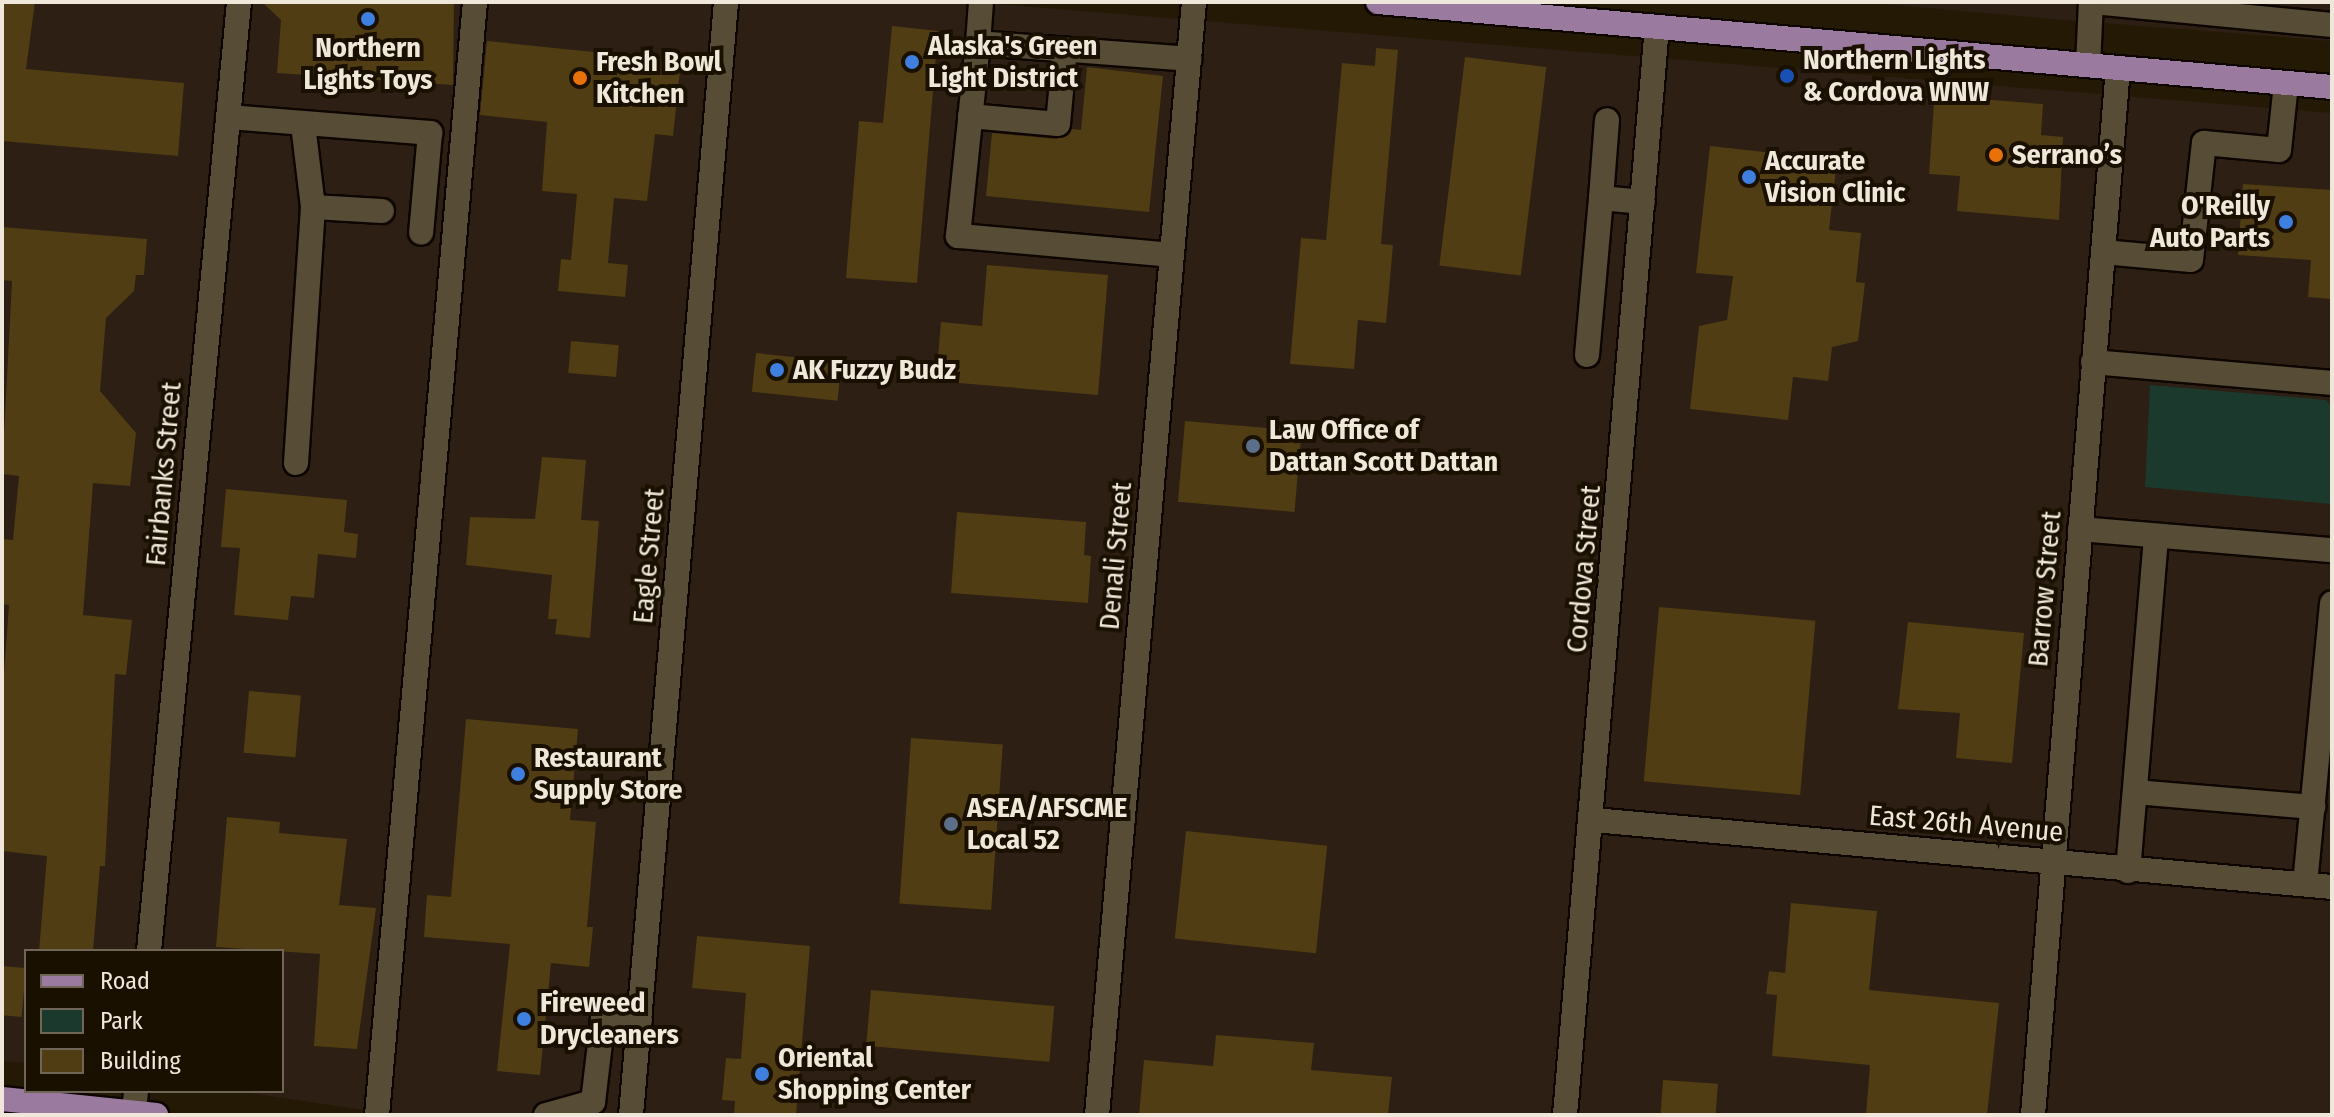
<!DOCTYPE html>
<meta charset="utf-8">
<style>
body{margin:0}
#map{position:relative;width:2334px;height:1117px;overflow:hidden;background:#231904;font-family:"Fira Sans Condensed",sans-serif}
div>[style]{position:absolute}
.commercial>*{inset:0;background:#2d1f13}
.green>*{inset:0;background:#1b392c}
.building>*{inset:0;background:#503d13;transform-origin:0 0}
.roads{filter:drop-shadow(2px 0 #0c0500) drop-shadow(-2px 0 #0c0500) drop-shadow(0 2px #0c0500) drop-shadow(0 -2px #0c0500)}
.minor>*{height:24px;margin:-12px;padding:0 12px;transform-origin:12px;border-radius:12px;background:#574c35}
.major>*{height:24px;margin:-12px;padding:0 12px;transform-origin:12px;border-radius:12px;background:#9b7a9f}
.dots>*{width:22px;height:22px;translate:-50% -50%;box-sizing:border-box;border:4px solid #1a1000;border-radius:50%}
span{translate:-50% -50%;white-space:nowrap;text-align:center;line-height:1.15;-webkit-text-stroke:8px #1a1000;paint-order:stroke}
.poi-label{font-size:28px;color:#eee7da;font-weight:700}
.left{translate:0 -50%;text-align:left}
.right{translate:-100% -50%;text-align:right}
.street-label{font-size:28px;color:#eee7da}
.frame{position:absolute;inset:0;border:4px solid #eee7da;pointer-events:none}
.legend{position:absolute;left:24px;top:949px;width:260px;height:144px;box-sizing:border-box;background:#1a1000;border:2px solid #6f6657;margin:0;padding:10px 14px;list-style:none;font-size:24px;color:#eee7da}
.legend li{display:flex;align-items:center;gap:16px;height:40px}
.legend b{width:40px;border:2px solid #6f6657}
</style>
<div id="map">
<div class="commercial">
<div style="clip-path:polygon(2px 2px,972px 2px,2332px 113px,2332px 1115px,397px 1115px,236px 1091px,282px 1091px,282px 951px,26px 951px,26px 1063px,2px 1061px)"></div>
<div style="clip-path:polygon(1859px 2px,2332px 2px,2332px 41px,2064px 20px)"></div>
</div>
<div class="green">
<div style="clip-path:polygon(2150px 385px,2326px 400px,2332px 407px,2332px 504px,2145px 487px)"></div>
</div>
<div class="building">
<div style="clip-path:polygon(2px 2px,35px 2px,26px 69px,184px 83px,178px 156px,2px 141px)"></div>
<div style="clip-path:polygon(262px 2px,454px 2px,453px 85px,277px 73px,281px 20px)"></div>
<div style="clip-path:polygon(892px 26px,938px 31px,917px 283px,846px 278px,859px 121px,883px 123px)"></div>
<div style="clip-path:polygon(487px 41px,681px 61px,673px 136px,655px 134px,647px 201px,614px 198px,608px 263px,628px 265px,625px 297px,558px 291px,561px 259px,571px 260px,577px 194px,542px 191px,547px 122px,480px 115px)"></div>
<div style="clip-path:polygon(1376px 48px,1398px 50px,1381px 244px,1393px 245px,1386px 323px,1358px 320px,1354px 369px,1290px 364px,1301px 238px,1326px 240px,1342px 63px,1375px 66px)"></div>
<div style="left:1465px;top:57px;width:82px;height:210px;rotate:7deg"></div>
<div style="clip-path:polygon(1087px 67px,1163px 76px,1149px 212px,986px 196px,992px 133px,1057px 139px,1072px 129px,1081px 130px)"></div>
<div style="clip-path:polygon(1941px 96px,2043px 104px,2041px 135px,2063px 137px,2059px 220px,1957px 211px,1960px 176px,1929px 174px,1934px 103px,1941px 104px)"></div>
<div style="clip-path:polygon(1710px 146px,1837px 160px,1829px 230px,1861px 233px,1856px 282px,1865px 283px,1858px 341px,1832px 347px,1828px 381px,1793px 377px,1788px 420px,1690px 409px,1699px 326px,1727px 320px,1733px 276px,1696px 273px)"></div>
<div style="clip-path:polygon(2243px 184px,2332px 190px,2332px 299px,2308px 297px,2311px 260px,2238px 255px)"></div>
<div style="clip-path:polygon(2px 227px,147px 239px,144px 275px,136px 275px,134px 291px,106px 318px,100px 391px,136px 433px,130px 486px,93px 483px,83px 615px,132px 620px,126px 675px,115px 674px,105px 866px,100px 866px,93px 951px,39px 951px,47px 856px,2px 851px,2px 701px,9px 605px,2px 604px,2px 539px,13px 540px,19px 476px,2px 474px,12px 281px,2px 280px)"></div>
<div style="clip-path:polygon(987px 265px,1108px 275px,1098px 395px,936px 381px,941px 322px,982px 326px)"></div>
<div style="left:571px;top:341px;width:48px;height:32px;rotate:5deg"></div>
<div style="left:756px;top:353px;width:86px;height:39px;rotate:6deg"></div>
<div style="left:1185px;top:421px;width:117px;height:81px;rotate:5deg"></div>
<div style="clip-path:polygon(542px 457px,586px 460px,581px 520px,599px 521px,590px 638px,555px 634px,557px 619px,548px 619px,552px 575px,466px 565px,470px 517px,535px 519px)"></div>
<div style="clip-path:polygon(226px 489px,347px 500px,344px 532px,358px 534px,356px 558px,318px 554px,314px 598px,291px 596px,288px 620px,234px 615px,240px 548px,221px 547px)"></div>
<div style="clip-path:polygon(957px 512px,1086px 522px,1084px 555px,1091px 556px,1088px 603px,951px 593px)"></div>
<div style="left:1659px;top:607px;width:157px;height:175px;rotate:5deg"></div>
<div style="clip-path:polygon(1908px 622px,2024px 633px,2012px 763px,1956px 758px,1960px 713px,1898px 709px)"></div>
<div style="left:249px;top:691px;width:52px;height:62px;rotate:5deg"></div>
<div style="clip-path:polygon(466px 719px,578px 729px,570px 820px,596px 822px,587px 927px,593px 927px,589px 967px,551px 963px,540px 1075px,497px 1071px,510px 944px,424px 937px,427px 895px,451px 897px)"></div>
<div style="left:911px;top:738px;width:92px;height:166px;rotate:4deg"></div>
<div style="clip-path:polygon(227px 817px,280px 822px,279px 833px,347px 839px,339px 905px,376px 908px,357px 1049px,314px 1046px,320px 954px,216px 947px)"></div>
<div style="left:1186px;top:831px;width:142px;height:108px;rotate:6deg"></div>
<div style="clip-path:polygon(1791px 903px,1877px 911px,1869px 990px,1999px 1003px,1987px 1115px,1866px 1115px,1870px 1065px,1772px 1056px,1777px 995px,1766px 994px,1769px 971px,1785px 973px)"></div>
<div style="clip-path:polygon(697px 936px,810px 946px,796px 1115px,734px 1115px,735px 1101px,722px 1100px,726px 1058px,741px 1059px,746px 993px,692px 988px)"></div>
<div style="left:2px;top:966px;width:24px;height:49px;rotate:5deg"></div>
<div style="left:871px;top:990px;width:184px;height:56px;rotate:5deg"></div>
<div style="clip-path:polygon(1216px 1035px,1314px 1043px,1311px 1070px,1392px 1077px,1388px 1115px,1139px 1115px,1144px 1060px,1213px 1066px)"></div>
<div style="left:1663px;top:1080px;width:55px;height:35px;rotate:4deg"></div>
</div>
<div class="roads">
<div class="minor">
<div style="left:2093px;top:2px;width:240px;rotate:5.5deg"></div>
<div style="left:978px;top:43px;width:41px;rotate:-85.8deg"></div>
<div style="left:2088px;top:65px;width:63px;rotate:-87.3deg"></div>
<div style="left:970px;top:116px;width:88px;rotate:5.2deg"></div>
<div style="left:1058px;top:124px;width:75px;rotate:-84.7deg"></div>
<div style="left:228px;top:117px;width:203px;rotate:4.5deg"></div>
<div style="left:430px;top:133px;width:100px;rotate:95.1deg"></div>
<div style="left:1601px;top:198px;width:78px;rotate:-85.6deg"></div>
<div style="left:313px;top:207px;width:69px;rotate:3.3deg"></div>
<div style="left:2103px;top:252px;width:88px;rotate:5.2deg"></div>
<div style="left:2191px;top:260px;width:118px;rotate:-83.7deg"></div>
<div style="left:2204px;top:143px;width:75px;rotate:5.3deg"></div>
<div style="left:2279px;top:150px;width:67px;rotate:-84deg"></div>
<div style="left:1172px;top:255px;width:215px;rotate:-174.9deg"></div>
<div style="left:958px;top:236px;width:194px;rotate:-84.1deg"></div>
<div style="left:978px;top:43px;width:212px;rotate:4.3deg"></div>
<div style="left:1587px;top:355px;width:158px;rotate:-84.9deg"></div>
<div style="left:1601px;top:198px;width:42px;rotate:5.4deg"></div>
<div style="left:2093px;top:362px;width:240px;rotate:5deg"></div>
<div style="left:296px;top:463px;width:257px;rotate:-86.2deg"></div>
<div style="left:313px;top:207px;width:84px;rotate:-96.9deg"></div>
<div style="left:2080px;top:529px;width:253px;rotate:4.8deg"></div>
<div style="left:2135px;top:792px;width:179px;rotate:4.8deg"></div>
<div style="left:1594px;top:820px;width:741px;rotate:5.19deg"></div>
<div style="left:2128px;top:871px;width:336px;rotate:-85.2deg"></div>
<div style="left:2305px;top:884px;width:282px;rotate:-84.5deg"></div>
<div style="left:149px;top:951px;width:953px;rotate:-84.58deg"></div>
<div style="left:134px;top:1111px;width:20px;rotate:-84deg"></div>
<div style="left:377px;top:1115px;width:1117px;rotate:-84.97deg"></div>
<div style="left:546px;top:1115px;width:49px;rotate:-15.5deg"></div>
<div style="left:593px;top:1102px;width:85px;rotate:-83.2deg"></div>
<div style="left:603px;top:1018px;width:37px;rotate:3deg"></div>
<div style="left:631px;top:1115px;width:1117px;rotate:-85.12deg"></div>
<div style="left:1097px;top:1115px;width:1117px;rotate:-85.02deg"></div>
<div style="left:1565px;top:1115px;width:1092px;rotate:-85.17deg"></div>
<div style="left:2033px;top:1115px;width:1050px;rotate:-85.36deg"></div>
</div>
<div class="major">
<div style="left:1378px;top:2px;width:958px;rotate:5.09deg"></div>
<div style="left:2px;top:1099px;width:155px;rotate:5.9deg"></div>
</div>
</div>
<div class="dots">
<div style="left:368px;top:19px;background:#3f7fe0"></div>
<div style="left:912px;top:62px;background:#3f7fe0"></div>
<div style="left:1787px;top:76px;background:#1a4fb4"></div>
<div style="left:580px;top:78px;background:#e8710a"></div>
<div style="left:1996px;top:155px;background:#e8710a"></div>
<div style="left:1749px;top:177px;background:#3f7fe0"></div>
<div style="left:2286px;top:222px;background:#3f7fe0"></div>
<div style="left:777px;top:370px;background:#3f7fe0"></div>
<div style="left:1253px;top:446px;background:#5c6f8a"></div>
<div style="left:518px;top:774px;background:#3f7fe0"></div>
<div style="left:951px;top:824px;background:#5c6f8a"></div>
<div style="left:524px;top:1019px;background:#3f7fe0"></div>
<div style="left:762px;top:1074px;background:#3f7fe0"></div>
</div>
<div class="poi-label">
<span class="left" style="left:928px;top:62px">Alaska's Green<br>Light District</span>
<span style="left:368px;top:64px">Northern<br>Lights Toys</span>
<span class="left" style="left:1803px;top:76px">Northern Lights<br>&amp; Cordova WNW</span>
<span class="left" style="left:596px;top:78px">Fresh Bowl<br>Kitchen</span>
<span class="left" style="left:2012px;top:155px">Serrano’s</span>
<span class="left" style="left:1765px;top:177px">Accurate<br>Vision Clinic</span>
<span class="right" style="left:2270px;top:222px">O'Reilly<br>Auto Parts</span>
<span class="left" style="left:793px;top:370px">AK Fuzzy Budz</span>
<span class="left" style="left:1269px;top:446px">Law Office of<br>Dattan Scott Dattan</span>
<span class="left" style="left:534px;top:774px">Restaurant<br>Supply Store</span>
<span class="left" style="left:967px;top:824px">ASEA/AFSCME<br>Local 52</span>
<span class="left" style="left:540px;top:1019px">Fireweed<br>Drycleaners</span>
<span class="left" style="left:778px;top:1074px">Oriental<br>Shopping Center</span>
</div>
<div class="street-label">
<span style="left:164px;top:474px;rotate:-85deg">Fairbanks Street</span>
<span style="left:649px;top:556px;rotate:-85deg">Eagle Street</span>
<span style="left:1116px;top:556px;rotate:-85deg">Denali Street</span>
<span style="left:1584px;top:569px;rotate:-85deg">Cordova Street</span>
<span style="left:2045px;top:589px;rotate:-85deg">Barrow Street</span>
<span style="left:1966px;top:824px;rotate:5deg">East 26th Avenue</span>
</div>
<div class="frame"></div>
<ul class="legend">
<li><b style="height:10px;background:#9b7a9f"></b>Road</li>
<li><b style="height:22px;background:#1b392c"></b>Park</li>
<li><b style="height:22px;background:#503d13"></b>Building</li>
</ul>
</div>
